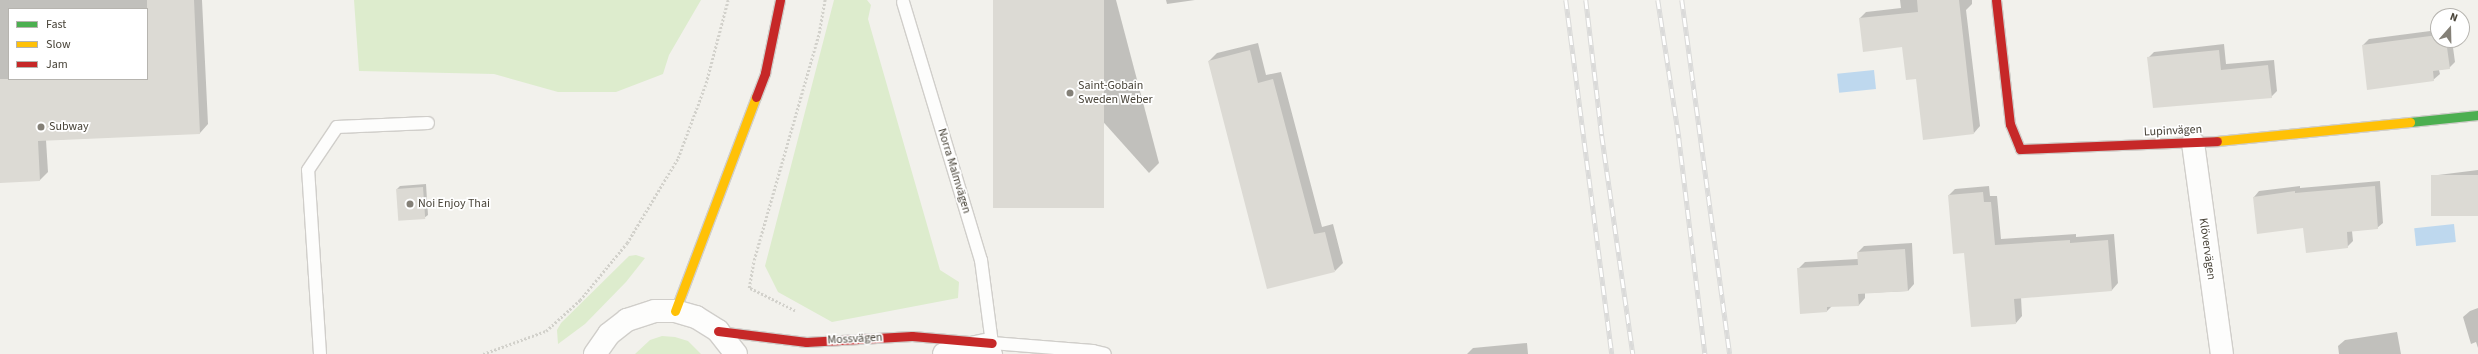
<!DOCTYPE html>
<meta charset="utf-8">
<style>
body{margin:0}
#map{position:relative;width:2478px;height:354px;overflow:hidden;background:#f2f1ec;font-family:"Source Sans 3",sans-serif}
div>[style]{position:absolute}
.green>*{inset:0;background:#ddeccd}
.water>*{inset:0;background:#bed8ee;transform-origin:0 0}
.shadow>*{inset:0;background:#0003}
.building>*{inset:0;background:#dcdad4;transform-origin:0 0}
.path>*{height:2.5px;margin-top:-1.25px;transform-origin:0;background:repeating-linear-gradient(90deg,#d2d1cb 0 2px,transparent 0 4px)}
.roads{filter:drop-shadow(1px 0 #d0ceca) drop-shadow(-1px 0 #d0ceca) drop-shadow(0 1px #d0ceca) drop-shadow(0 -1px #d0ceca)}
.lane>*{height:12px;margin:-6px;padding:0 6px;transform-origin:6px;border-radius:6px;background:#fdfdfc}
.street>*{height:22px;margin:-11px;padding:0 11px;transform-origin:11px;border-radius:11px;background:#fdfdfc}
.fast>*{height:9px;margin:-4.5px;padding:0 4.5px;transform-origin:4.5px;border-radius:4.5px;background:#4caf50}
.slow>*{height:9px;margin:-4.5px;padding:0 4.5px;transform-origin:4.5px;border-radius:4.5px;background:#ffc107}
.jam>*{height:9px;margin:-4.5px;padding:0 4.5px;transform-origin:4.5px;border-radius:4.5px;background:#c62828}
.rail>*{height:4.5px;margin-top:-2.25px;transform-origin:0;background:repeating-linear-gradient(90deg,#fff 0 9px,#dadad9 0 18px);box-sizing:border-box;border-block:1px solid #dadad9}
.dots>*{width:11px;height:11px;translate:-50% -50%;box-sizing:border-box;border:2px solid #fff;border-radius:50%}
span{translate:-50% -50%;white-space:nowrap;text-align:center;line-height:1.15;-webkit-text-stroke:3.5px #fff;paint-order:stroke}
.poi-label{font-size:12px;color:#484338}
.left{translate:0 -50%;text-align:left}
.street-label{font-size:12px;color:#484338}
.legend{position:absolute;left:8px;top:8px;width:140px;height:72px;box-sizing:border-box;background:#fff;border:1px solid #b6b4af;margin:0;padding:5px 7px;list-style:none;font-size:12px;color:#484338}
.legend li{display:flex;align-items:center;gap:8px;height:20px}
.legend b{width:20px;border:1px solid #b6b4af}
.north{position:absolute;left:2430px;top:8px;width:40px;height:40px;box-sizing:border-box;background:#fff;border:1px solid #b6b4af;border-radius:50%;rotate:20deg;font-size:11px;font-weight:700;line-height:16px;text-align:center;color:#484338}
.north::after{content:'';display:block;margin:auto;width:14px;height:18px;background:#848077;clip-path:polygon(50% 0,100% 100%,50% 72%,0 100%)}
</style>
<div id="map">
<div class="green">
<div style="clip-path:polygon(354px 0,701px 0,669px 55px,663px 74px,616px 92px,558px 92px,494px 74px,359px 71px)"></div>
<div style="clip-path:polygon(834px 0,867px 0,871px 5px,868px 19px,940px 270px,959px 282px,958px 298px,832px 322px,778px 292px,765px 266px)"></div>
<div style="clip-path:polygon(636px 255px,645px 258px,626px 282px,585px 324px,558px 344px,557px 330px,561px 323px,629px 256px)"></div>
<div style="clip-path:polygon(662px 336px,675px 337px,688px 341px,701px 354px,635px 354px,650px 340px)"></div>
</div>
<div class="water">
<div style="left:1874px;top:70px;width:19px;height:37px;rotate:84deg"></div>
<div style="left:2454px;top:224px;width:18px;height:40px;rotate:84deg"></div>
</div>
<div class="shadow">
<div style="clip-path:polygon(evenodd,0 0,202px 0,208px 124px,200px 133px,46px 140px,48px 172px,40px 180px,0 182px,0 0,9px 9px,147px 9px,147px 79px,9px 79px,9px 9px)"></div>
<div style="clip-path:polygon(994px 0,1116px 0,1159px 163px,1149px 173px)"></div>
<div style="clip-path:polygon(1166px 0,1195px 0,1167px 4px)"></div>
<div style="clip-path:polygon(1900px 0,1972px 0,1972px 4px,1966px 10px,1980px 126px,1974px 133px,1917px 78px,1903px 46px,1860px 18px,1866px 12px,1901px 8px)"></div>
<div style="clip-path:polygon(2438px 30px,2438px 40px,2452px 40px,2455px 62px,2449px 68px,2439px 70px,2440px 74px,2433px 80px,2363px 45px,2369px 39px)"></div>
<div style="clip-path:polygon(1258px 43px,1266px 75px,1281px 72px,1322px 227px,1333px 224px,1343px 263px,1335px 271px,1209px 61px,1217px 53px)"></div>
<div style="clip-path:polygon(2224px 44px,2226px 64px,2274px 60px,2277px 91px,2271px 97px,2148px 58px,2154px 52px)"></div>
<div style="clip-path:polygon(2478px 170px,2478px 215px,2432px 182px,2438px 175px)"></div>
<div style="clip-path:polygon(2380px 181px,2383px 223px,2377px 228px,2352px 231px,2353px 241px,2347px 247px,2304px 226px,2254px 197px,2259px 191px,2300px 186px,2300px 188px)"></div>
<div style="clip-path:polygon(426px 184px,428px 215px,424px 218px,397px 189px,400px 186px)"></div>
<div style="clip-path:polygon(1989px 186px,1990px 196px,1997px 196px,2001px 239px,2076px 234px,2076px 237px,2114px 234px,2118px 283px,2112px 290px,2021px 297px,2022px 316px,2016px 323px,1965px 252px,1949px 195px,1955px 189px)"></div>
<div style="clip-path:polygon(1912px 243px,1914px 284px,1908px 291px,1865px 293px,1865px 298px,1859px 305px,1832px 306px,1827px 311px,1798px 269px,1805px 262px,1858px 259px,1858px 252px,1864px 246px)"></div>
<div style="clip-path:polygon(2478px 308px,2478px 348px,2476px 342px,2471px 344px,2463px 317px,2470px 311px)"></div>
<div style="clip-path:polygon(2397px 332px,2401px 354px,2339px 354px,2338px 346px,2345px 340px)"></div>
<div style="clip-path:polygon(1527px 343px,1528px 354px,1467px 354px,1473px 348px)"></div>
</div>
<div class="building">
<div style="clip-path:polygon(147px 0,194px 0,200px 134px,38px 141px,40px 181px,0 183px,0 79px,147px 79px)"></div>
<div style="left:993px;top:0;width:111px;height:208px"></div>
<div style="clip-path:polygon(1917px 0,1959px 0,1974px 134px,1923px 140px,1916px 79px,1906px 80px,1902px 47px,1863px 52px,1859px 18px,1918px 12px)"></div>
<div style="clip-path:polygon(2438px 35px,2438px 40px,2446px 40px,2450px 69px,2433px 71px,2434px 81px,2367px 90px,2362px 45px)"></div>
<div style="clip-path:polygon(1250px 50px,1258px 83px,1273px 79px,1314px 234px,1325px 232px,1335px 272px,1267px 289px,1208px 61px)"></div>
<div style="clip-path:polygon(2219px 50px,2221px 70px,2268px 65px,2272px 98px,2153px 108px,2147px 57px)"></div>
<div style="left:2478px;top:175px;width:41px;height:47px;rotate:90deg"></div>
<div style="clip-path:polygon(2375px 186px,2378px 229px,2347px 232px,2348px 248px,2306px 253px,2303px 228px,2257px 234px,2253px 197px,2295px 191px,2295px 193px)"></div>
<div style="left:423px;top:187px;width:32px;height:27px;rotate:86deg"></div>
<div style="clip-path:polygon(1983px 192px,1984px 202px,1991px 202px,1995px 245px,2070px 240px,2070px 243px,2108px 240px,2112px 291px,2014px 299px,2016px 324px,1971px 327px,1964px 253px,1953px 254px,1948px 195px)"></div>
<div style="clip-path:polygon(1905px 249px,1908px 291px,1858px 294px,1859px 306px,1827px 307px,1827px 312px,1800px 314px,1797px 268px,1858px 265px,1857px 252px)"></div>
</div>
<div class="path">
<div style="left:795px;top:311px;width:51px;rotate:-153.4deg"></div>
<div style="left:749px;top:288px;width:28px;rotate:-80deg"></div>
<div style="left:754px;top:260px;width:236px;rotate:-74deg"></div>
<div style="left:819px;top:33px;width:34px;rotate:-80deg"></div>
<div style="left:483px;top:354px;width:67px;rotate:-20.1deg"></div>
<div style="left:546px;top:331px;width:46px;rotate:-42.4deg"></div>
<div style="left:580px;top:300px;width:74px;rotate:-50.5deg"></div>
<div style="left:627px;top:243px;width:99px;rotate:-59deg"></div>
<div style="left:678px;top:158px;width:80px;rotate:-69.5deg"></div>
<div style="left:706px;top:83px;width:86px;rotate:-75.2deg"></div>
</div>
<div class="roads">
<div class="lane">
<div style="left:903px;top:2px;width:270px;rotate:73.2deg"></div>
<div style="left:981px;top:260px;width:84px;rotate:82.5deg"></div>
<div style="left:992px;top:343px;width:12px;rotate:70deg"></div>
<div style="left:992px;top:343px;width:101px;rotate:4.5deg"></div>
<div style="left:1093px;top:351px;width:12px;rotate:14deg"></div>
<div style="left:320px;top:354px;width:184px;rotate:-93.7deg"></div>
<div style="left:308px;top:170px;width:52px;rotate:-56deg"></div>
<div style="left:337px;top:127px;width:91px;rotate:-2.5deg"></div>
</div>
<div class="street">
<div style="left:2193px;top:143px;width:213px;rotate:82.2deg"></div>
<div style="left:595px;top:354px;width:24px;rotate:-55deg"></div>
<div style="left:609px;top:334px;width:23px;rotate:-38deg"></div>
<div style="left:627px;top:320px;width:29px;rotate:-18deg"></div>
<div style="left:655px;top:311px;width:20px"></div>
<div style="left:675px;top:311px;width:22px;rotate:16deg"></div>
<div style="left:696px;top:317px;width:26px;rotate:32deg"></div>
<div style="left:718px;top:331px;width:29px;rotate:52deg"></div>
<div style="left:944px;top:354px;width:42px;rotate:-12.4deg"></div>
</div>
<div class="fast">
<div style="left:2410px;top:122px;width:68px;rotate:-5.9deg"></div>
</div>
<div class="slow">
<div style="left:2217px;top:141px;width:194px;rotate:-5.6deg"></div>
<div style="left:675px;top:311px;width:229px;rotate:-69.3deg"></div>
</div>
<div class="jam">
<div style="left:1996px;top:0;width:125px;rotate:83.6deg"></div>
<div style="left:2010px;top:124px;width:27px;rotate:68deg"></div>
<div style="left:2020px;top:149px;width:197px;rotate:-2.3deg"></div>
<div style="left:756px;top:97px;width:26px;rotate:-69deg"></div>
<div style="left:765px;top:73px;width:75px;rotate:-78.4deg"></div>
<div style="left:718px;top:331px;width:89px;rotate:7.1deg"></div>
<div style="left:806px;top:342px;width:106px;rotate:-3.2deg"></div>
<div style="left:912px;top:336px;width:80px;rotate:5deg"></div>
</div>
</div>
<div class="rail">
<div style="left:1566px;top:0;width:357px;rotate:82.6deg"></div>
<div style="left:1586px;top:0;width:137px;rotate:83.3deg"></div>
<div style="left:1602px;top:136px;width:220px;rotate:81.9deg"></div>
<div style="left:1658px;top:0;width:140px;rotate:81.3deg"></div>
<div style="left:1679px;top:138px;width:218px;rotate:83.1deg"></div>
<div style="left:1682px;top:0;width:357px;rotate:82.3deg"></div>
</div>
<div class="dots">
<div style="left:1070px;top:93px;background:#848077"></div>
<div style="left:41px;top:127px;background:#848077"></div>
<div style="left:410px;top:204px;background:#848077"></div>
</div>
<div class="poi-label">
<span class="left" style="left:1078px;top:93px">Saint-Gobain<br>Sweden Weber</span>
<span class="left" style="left:49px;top:127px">Subway</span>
<span class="left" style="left:418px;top:204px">Noi Enjoy Thai</span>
</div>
<div class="street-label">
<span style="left:2173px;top:131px;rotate:-3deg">Lupinvägen</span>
<span style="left:954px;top:171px;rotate:73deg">Norra Malmvägen</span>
<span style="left:2207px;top:249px;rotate:82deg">Klövervägen</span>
<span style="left:855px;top:339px;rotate:-3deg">Mossvägen</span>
</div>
<ul class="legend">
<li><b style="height:5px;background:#4caf50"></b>Fast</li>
<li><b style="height:5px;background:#ffc107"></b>Slow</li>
<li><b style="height:5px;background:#c62828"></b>Jam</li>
</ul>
<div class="north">N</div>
</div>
